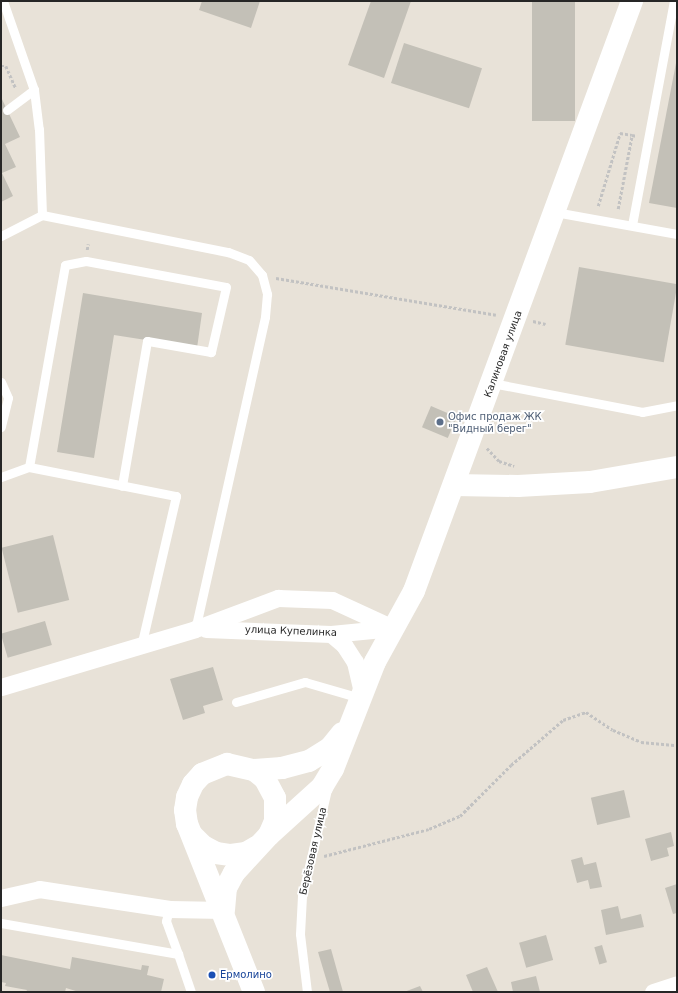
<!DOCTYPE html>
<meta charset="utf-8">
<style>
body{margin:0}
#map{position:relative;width:678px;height:993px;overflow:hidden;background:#e8e2d8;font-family:"DejaVu Sans",sans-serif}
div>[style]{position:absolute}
.building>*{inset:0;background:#c3c0b7;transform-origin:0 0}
.path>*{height:2.5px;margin-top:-1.25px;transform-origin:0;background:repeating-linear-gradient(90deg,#c2c2c2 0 3px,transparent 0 5px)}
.service>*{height:9px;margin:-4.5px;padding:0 4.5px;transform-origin:4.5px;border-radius:4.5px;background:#fff}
.minor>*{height:17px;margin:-8.5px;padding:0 8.5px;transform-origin:8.5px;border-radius:8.5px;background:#fff}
.tertiary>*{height:22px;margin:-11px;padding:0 11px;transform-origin:11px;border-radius:11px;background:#fff}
.dots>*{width:11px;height:11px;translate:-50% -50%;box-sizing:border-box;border:2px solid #fff;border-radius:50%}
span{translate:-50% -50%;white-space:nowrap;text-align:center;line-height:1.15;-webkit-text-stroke:3.5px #fff;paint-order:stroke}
.street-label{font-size:10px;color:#262626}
.service-label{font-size:10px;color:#4e5e75}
.left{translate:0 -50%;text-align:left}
.transit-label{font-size:10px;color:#164399}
.frame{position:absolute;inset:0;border:2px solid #262626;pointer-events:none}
</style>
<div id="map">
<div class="building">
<div style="clip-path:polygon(202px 1px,260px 1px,251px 28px,199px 10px)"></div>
<div style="clip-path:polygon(371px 1px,411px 1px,384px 78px,348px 65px)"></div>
<div style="left:532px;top:1px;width:43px;height:120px"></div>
<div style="left:404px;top:43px;width:82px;height:42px;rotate:18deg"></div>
<div style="clip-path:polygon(677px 58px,677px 208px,649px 203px)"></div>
<div style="clip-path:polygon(1px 97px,20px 137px,5px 144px,16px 167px,2px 173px,13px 196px,1px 202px)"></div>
<div style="left:579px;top:267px;width:100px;height:79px;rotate:10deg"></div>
<div style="clip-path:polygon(83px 293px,202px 313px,197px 348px,114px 335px,94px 458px,57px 452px)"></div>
<div style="left:431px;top:406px;width:28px;height:23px;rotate:23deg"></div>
<div style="left:53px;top:535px;width:67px;height:53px;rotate:76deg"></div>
<div style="left:45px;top:621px;width:25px;height:46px;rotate:74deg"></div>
<div style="clip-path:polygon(213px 667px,223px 700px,203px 706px,205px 713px,183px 720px,170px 679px)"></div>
<div style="left:624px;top:790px;width:28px;height:34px;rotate:77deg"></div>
<div style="clip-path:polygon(671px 832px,674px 846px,667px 848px,669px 856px,651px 861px,645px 839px)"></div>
<div style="clip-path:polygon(582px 857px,584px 865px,596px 862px,602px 887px,590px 889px,588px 880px,577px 883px,571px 860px)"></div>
<div style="clip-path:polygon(677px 884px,677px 913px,673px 914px,665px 888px)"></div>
<div style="clip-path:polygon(618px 906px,621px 919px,641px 914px,644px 927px,606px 935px,601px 910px)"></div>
<div style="left:546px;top:935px;width:26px;height:28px;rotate:74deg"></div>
<div style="left:602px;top:945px;width:18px;height:8px;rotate:74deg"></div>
<div style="clip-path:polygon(331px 949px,343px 992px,330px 992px,318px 952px)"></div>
<div style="clip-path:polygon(1px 955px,70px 969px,72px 957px,141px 970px,142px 965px,149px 966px,147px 975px,164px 979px,161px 992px,79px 992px,66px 988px,65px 992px,26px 992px,27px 990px,5px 986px,6px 983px,1px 982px)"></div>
<div style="clip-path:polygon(487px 967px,498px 992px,473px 992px,466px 975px)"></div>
<div style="clip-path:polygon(536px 976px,540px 992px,513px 992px,511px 982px)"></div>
<div style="clip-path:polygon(420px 986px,423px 992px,404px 992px)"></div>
</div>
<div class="path">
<div style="left:1px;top:66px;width:5px"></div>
<div style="left:6px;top:66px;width:24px;rotate:66deg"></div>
<div style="left:598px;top:206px;width:76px;rotate:-73.2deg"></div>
<div style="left:620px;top:133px;width:12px;rotate:9deg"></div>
<div style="left:618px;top:209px;width:75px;rotate:-79.3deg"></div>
<div style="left:632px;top:135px;width:5px;rotate:11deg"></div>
<div style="left:87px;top:250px;width:6px;rotate:-81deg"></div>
<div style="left:276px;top:278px;width:223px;rotate:9.5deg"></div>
<div style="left:533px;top:321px;width:13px;rotate:13deg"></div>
<div style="left:487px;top:448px;width:18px;rotate:47deg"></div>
<div style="left:499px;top:461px;width:16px;rotate:18deg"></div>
<div style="left:324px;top:856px;width:108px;rotate:-14.4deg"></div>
<div style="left:429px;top:829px;width:34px;rotate:-23deg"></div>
<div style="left:460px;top:816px;width:72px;rotate:-45deg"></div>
<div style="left:511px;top:765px;width:69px;rotate:-40.9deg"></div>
<div style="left:563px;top:720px;width:24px;rotate:-19deg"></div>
<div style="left:586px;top:712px;width:32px;rotate:34deg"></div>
<div style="left:613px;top:730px;width:30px;rotate:23deg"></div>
<div style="left:641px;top:742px;width:36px;rotate:5deg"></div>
</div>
<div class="service">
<div style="left:3px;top:1px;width:94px;rotate:70.8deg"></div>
<div style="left:34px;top:90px;width:39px;rotate:83deg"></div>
<div style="left:39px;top:129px;width:86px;rotate:88deg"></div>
<div style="left:42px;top:215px;width:190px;rotate:11.3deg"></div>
<div style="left:228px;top:252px;width:22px;rotate:21deg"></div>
<div style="left:249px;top:260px;width:20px;rotate:49deg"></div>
<div style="left:262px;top:275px;width:20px;rotate:75deg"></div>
<div style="left:267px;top:294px;width:23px;rotate:95deg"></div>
<div style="left:265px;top:317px;width:320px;rotate:102.6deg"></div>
<div style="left:7px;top:110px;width:34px;rotate:-37deg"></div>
<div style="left:555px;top:212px;width:124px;rotate:10.2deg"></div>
<div style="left:632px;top:225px;width:228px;rotate:-79.4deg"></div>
<div style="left:1px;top:236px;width:46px;rotate:-27.1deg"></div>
<div style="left:1px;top:382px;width:17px;rotate:66deg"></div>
<div style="left:8px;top:398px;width:30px;rotate:104deg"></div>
<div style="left:492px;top:383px;width:153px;rotate:10.9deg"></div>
<div style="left:642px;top:412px;width:36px;rotate:-11deg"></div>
<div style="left:29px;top:467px;width:205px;rotate:-79.9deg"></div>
<div style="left:65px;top:265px;width:21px;rotate:-11deg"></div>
<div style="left:86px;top:261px;width:142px;rotate:10.5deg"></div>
<div style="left:226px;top:287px;width:67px;rotate:103deg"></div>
<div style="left:211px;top:352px;width:65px;rotate:-170.2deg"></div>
<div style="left:147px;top:341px;width:147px;rotate:99.8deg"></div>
<div style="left:1px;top:477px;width:30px;rotate:-20deg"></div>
<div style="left:29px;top:467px;width:150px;rotate:11.2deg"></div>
<div style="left:176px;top:496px;width:154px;rotate:103.1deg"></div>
<div style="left:236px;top:702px;width:72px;rotate:-16.2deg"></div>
<div style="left:305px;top:682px;width:57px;rotate:16.2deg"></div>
<div style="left:1px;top:923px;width:180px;rotate:9.9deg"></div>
<div style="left:178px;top:954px;width:35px;rotate:-110deg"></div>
<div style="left:166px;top:921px;width:12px;rotate:-76deg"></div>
<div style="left:178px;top:954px;width:40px;rotate:71.1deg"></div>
<div style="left:307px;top:992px;width:58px;rotate:-96.9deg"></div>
<div style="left:300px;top:934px;width:38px;rotate:-87deg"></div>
<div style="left:302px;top:896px;width:110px;rotate:-76.8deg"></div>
</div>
<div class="minor">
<div style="left:206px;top:629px;width:125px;rotate:2.3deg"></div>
<div style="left:331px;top:634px;width:62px;rotate:-5.5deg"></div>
<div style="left:331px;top:634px;width:17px;rotate:40deg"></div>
<div style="left:344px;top:645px;width:20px;rotate:57deg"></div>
<div style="left:355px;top:662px;width:31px;rotate:77deg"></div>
<div style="left:1px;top:687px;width:202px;rotate:-16.6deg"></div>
<div style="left:195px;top:629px;width:89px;rotate:-20.5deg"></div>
<div style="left:278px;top:598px;width:54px;rotate:2.1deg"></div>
<div style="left:332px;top:600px;width:67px;rotate:24.7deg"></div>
<div style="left:1px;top:898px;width:39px;rotate:-13deg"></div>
<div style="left:39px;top:889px;width:132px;rotate:8.7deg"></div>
<div style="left:169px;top:909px;width:55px;rotate:1deg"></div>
<div style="left:653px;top:992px;width:25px;rotate:-18deg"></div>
</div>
<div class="tertiary">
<div style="left:454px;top:485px;width:64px;rotate:0.9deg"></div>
<div style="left:518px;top:486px;width:72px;rotate:-3.2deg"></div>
<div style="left:590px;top:482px;width:88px;rotate:-9.8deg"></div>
<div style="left:254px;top:770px;width:28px;rotate:-4deg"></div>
<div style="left:282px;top:768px;width:28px;rotate:-15deg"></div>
<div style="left:309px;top:761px;width:25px;rotate:-32deg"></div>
<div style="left:330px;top:748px;width:19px;rotate:-51deg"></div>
<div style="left:193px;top:836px;width:14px;rotate:45deg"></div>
<div style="left:203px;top:846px;width:15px;rotate:28deg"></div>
<div style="left:216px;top:853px;width:15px;rotate:8deg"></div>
<div style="left:231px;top:855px;width:15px;rotate:-8deg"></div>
<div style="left:246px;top:853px;width:12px;rotate:-31deg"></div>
<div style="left:224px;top:910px;width:22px;rotate:-85deg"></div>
<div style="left:226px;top:888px;width:17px;rotate:-62deg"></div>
<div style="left:234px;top:873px;width:52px;rotate:-47.4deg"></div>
<div style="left:269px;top:835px;width:72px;rotate:-42.2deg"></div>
<div style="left:322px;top:787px;width:21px;rotate:-59deg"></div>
<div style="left:333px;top:769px;width:115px;rotate:-68.6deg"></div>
<div style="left:375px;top:662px;width:81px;rotate:-61.2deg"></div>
<div style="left:414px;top:591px;width:629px;rotate:-69.72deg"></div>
<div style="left:254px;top:992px;width:181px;rotate:-111.7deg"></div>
<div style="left:187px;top:824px;width:14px;rotate:-98deg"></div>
<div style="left:185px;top:810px;width:13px;rotate:-81deg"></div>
<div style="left:187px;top:797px;width:14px;rotate:-65deg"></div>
<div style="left:193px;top:784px;width:13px;rotate:-48deg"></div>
<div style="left:202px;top:774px;width:27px;rotate:-22deg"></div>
<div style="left:227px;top:764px;width:28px;rotate:13deg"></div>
<div style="left:254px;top:770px;width:14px;rotate:39deg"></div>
<div style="left:265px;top:779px;width:21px;rotate:62deg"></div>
<div style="left:275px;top:798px;width:23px;rotate:90deg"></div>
<div style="left:275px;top:821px;width:15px;rotate:113deg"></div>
</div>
<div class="dots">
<div style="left:440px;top:422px;background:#5c6f8a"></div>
<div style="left:212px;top:975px;background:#1a4fb4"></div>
</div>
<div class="street-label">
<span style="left:503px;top:354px;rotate:-70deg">Калиновая улица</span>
<span style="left:291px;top:631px;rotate:2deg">улица Купелинка</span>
<span style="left:313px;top:851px;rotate:-77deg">Берёзовая улица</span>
</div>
<div class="service-label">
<span class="left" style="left:448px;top:422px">Офис продаж ЖК<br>"Видный берег"</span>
</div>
<div class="transit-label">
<span class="left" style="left:220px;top:975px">Ермолино</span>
</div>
<div class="frame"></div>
</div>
